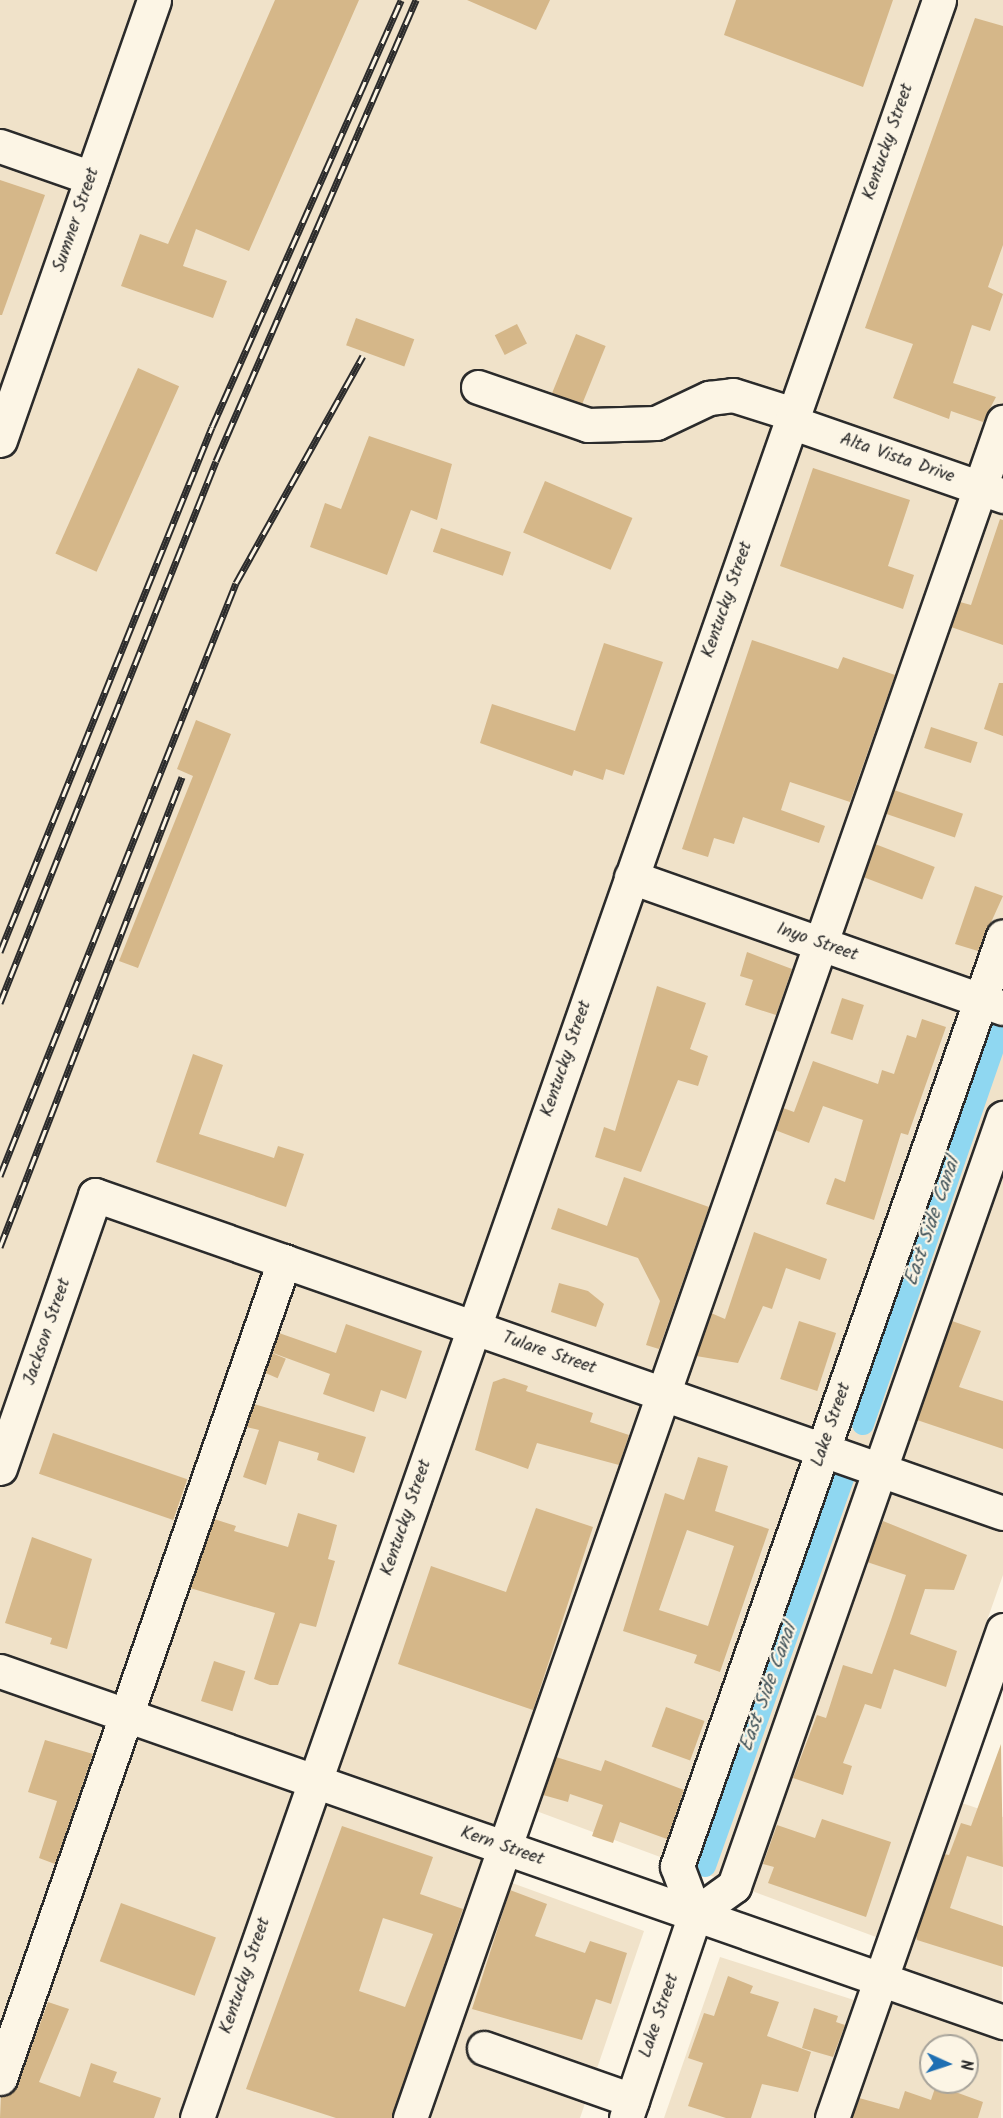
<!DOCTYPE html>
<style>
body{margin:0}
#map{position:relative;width:1003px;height:2118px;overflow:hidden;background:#fcf5e5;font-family:Kalam,sans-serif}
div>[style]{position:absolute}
.built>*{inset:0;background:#f0e2c9}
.canal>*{height:22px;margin:-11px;padding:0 11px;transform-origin:11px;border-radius:11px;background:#8fd7f1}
.building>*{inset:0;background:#d5b789;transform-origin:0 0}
.roads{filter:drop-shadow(2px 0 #2b2b2b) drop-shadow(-2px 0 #2b2b2b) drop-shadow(0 2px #2b2b2b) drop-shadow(0 -2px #2b2b2b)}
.minor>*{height:33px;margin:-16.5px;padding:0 16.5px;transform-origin:16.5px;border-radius:16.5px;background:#fcf5e5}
.rail>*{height:7px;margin-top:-3.5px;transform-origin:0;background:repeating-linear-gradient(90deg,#fcf5e5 0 14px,#2b2b2b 0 28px);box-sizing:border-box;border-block:2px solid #2b2b2b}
span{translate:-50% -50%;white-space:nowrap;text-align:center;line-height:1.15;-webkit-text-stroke:4.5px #fcf5e5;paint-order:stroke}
.street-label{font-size:18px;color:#2b2b2b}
.water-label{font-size:20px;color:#44565c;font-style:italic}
.north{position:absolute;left:919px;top:2034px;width:60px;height:60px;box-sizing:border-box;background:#fcf5e5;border:2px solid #a8a49b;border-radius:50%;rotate:93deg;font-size:16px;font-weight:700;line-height:24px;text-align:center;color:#2b2b2b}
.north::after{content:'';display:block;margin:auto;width:21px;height:27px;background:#1f6fb2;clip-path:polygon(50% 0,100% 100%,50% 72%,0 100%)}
</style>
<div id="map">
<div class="built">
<div style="clip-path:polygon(0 0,1003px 0,1003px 1575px,876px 1937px,512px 1802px,402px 2118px,0 2118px)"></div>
<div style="clip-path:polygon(evenodd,956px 1801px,1003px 1817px,1001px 2118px,664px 2118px,720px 1957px,882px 2009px,956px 1801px,931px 2046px,967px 2046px,967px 2082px,931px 2082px,931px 2046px)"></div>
<div style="clip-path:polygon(501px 1879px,644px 1931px,580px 2118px,424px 2118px)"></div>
</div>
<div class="canal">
<div style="left:863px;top:1424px;width:428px;rotate:-70.9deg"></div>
<div style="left:705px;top:1866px;width:414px;rotate:-70.4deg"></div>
</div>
<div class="building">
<div style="clip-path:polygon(275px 0,359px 0,249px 251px,196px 229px,183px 266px,227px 281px,213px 318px,121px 286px,140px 234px,168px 244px)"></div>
<div style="clip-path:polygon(467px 0,550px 0,536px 30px)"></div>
<div style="clip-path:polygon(736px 0,893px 0,863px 87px,724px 35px)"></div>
<div style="clip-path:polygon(975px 18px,1003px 26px,1003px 245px,988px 287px,1003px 294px,990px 331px,972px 325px,953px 383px,996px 397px,983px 422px,951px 411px,949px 419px,893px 398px,913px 344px,865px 328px)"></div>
<div style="clip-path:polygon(0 180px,45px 195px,2px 315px,0 315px)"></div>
<div style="left:356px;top:318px;width:62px;height:29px;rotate:20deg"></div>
<div style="left:517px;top:324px;width:22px;height:25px;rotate:63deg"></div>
<div style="left:576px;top:334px;width:32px;height:64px;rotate:22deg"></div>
<div style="left:138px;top:368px;width:45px;height:203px;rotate:24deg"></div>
<div style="clip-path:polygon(369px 436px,452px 464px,437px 520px,411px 510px,387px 575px,310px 547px,325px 503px,341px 509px)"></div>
<div style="clip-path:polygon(813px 468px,910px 500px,888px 566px,914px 575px,903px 609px,780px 566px)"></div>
<div style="left:545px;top:481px;width:95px;height:56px;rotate:23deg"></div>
<div style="clip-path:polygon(1000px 519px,1003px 520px,1003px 645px,951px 627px,960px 602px,971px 605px)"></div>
<div style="left:441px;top:528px;width:74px;height:25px;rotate:19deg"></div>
<div style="clip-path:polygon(752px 640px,838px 669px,843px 657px,895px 675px,850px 802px,790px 782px,781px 810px,825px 826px,819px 843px,743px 817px,734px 844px,714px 838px,708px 857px,682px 849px)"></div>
<div style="clip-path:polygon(604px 643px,663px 662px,624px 775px,606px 769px,603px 780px,574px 770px,572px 776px,480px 743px,492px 704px,575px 731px)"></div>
<div style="clip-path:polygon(999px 683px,1003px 683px,1003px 736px,984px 729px)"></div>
<div style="clip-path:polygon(196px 720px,231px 734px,138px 968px,119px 961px,193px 776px,177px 769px)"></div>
<div style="left:931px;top:727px;width:49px;height:22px;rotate:18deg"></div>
<div style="left:894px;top:790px;width:73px;height:25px;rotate:19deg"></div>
<div style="left:875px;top:844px;width:64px;height:35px;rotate:21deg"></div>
<div style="clip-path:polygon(975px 886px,1003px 896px,978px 951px,955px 944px)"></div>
<div style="clip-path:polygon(747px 952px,792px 969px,776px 1015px,745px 1005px,753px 980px,740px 976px)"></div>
<div style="clip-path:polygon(657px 986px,706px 1003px,690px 1049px,708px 1056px,698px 1086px,678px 1080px,641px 1172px,595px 1157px,604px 1127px,615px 1131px)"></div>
<div style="left:842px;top:998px;width:23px;height:37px;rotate:18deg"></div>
<div style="clip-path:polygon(922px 1019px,946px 1027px,908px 1135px,901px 1133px,874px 1220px,826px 1204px,835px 1178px,845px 1182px,863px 1120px,823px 1106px,809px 1143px,775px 1130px,783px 1108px,794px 1112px,813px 1061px,878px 1084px,882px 1070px,894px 1074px,907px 1035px,916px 1038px)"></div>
<div style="clip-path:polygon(193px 1054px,223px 1065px,199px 1134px,274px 1158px,278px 1146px,304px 1154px,286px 1207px,156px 1162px)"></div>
<div style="clip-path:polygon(624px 1177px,709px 1207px,659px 1349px,646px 1345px,660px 1301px,638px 1258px,551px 1229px,558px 1208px,607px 1226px)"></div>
<div style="clip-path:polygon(754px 1232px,827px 1259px,820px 1280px,786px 1268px,772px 1309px,763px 1306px,738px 1363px,696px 1356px,711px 1313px,725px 1319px)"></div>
<div style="clip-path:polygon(559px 1283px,588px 1291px,604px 1304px,596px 1327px,551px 1312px)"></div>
<div style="left:799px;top:1321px;width:39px;height:61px;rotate:18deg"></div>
<div style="clip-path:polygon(952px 1321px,981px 1331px,959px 1387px,1003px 1401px,1003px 1449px,917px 1420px)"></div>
<div style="clip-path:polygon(346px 1324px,422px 1351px,406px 1399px,381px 1390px,374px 1412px,323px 1394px,330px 1374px,273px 1353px,279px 1333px,336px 1353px)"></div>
<div style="left:272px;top:1353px;width:15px;height:21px;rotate:23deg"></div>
<div style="clip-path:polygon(504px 1378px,528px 1386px,526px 1391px,593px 1413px,590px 1422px,629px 1435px,619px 1465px,537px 1443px,528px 1469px,475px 1450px,493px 1382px)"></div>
<div style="clip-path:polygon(254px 1404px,366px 1437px,354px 1473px,317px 1460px,319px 1453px,279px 1441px,266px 1485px,243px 1477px,259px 1430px,246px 1427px)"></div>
<div style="left:53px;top:1433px;width:142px;height:43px;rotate:19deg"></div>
<div style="clip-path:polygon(evenodd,698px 1457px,728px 1466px,715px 1511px,769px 1529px,720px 1672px,694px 1663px,697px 1655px,623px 1631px,665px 1493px,684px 1500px,698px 1457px,687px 1530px,734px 1546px,708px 1626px,659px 1610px,687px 1530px)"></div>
<div style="clip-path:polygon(536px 1508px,593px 1527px,533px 1710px,398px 1664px,431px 1566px,506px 1592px)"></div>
<div style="clip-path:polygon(298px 1513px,337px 1525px,328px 1559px,335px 1561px,316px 1627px,300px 1623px,278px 1685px,270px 1685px,254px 1679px,275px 1613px,190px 1588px,214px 1519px,236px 1526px,234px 1531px,288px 1547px)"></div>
<div style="clip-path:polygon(883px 1521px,967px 1555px,954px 1590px,925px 1589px,910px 1634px,957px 1651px,946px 1687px,894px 1669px,881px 1709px,865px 1704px,843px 1763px,852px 1766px,843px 1795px,793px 1778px,817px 1715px,826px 1718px,843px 1665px,872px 1674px,891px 1620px,906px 1575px,867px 1562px)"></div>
<div style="clip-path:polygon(32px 1537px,92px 1559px,67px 1649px,50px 1644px,52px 1638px,5px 1623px)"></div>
<div style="left:214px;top:1661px;width:33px;height:42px;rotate:18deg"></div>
<div style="left:666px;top:1707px;width:41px;height:42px;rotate:20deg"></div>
<div style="clip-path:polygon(45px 1740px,93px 1754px,55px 1864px,39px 1858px,57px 1801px,28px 1792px)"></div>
<div style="clip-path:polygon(1001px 1744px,1003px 1867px,967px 1856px,950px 1908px,1003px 1926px,1003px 1967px,917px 1940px,916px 1935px,944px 1854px,949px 1855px,961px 1823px,971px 1826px)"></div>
<div style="clip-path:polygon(556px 1757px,601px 1771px,605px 1760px,684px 1790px,667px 1839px,620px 1822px,613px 1843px,592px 1836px,603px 1805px,570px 1794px,568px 1802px,543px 1795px)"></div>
<div style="clip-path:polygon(822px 1819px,891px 1842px,866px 1917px,768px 1883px,774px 1867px,763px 1864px,777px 1825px,815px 1838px)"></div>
<div style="clip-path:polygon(evenodd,342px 1826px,433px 1857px,420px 1894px,463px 1909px,392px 2118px,336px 2118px,246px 2089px,342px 1826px,383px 1918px,433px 1934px,405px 2007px,359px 1991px,383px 1918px)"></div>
<div style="clip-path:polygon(510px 1890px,547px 1904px,535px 1936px,585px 1953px,590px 1941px,627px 1953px,611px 2004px,596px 1999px,582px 2040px,472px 2009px)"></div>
<div style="left:121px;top:1903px;width:101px;height:62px;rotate:20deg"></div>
<div style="clip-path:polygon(728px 1976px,753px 1986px,750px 1993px,779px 2002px,767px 2036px,811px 2052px,798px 2092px,762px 2084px,751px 2118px,726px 2118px,688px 2106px,703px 2063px,688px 2058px,704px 2013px,714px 2016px)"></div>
<div style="clip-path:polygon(48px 2002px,69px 2009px,39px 2082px,80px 2097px,91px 2063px,117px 2072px,113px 2082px,161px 2098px,154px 2118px,0 2118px,1px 2096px,18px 2084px)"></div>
<div style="clip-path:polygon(814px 2008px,838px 2016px,836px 2022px,845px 2025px,833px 2057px,802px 2048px)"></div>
<div style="clip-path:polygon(936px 2085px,983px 2102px,978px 2118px,852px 2118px,859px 2098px,899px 2109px,905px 2091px,931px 2100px)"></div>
</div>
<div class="roads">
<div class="minor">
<div style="left:0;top:146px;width:97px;rotate:19.2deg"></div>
<div style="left:478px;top:387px;width:116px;rotate:19.1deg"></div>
<div style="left:588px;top:425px;width:68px;rotate:-1.7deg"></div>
<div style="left:656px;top:423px;width:59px;rotate:-25.3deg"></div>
<div style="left:709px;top:398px;width:24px;rotate:-7deg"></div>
<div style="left:733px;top:395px;width:63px;rotate:17.6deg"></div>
<div style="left:791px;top:422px;width:225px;rotate:19.2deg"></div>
<div style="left:0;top:440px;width:466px;rotate:-70.7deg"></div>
<div style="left:631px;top:877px;width:394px;rotate:19.4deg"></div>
<div style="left:0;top:1468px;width:289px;rotate:-70.8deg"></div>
<div style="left:95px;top:1195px;width:962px;rotate:19.3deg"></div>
<div style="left:0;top:1671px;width:1063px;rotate:19.29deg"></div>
<div style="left:695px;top:1914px;width:51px;rotate:-110.6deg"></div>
<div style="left:677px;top:1866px;width:985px;rotate:-70.68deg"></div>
<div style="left:484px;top:2048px;width:157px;rotate:19.4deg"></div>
<div style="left:0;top:2078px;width:865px;rotate:-70.83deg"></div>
<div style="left:197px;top:2118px;width:2244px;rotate:-70.69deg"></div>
<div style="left:410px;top:2118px;width:1797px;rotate:-70.73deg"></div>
<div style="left:626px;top:2118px;width:215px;rotate:-71.3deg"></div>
<div style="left:695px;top:1914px;width:48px;rotate:-35.7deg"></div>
<div style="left:734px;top:1886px;width:814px;rotate:-70.7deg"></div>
<div style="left:832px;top:2118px;width:517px;rotate:-70.69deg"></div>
</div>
</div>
<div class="rail">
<div style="left:0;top:952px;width:566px;rotate:-68.01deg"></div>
<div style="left:212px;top:427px;width:467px;rotate:-66.1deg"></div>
<div style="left:0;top:1003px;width:583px;rotate:-68.27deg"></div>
<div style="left:216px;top:461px;width:503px;rotate:-66.55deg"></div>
<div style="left:0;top:1176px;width:638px;rotate:-68.3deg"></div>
<div style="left:236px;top:583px;width:260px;rotate:-60.8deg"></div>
<div style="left:0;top:1247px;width:504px;rotate:-68.83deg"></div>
</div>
<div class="street-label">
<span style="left:889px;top:142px;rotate:-71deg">Kentucky Street</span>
<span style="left:77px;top:220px;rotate:-71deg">Sumner Street</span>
<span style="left:897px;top:459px;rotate:19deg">Alta Vista Drive</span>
<span style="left:728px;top:600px;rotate:-71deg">Kentucky Street</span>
<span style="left:817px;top:943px;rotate:19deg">Inyo Street</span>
<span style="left:567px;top:1059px;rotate:-71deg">Kentucky Street</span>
<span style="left:48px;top:1332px;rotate:-71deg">Jackson Street</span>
<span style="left:549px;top:1354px;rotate:19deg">Tulare Street</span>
<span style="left:832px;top:1425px;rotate:-71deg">Lake Street</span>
<span style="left:407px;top:1518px;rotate:-71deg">Kentucky Street</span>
<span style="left:502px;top:1847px;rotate:19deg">Kern Street</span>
<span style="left:246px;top:1976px;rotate:-71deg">Kentucky Street</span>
<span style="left:660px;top:2016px;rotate:-71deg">Lake Street</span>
</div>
<div class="water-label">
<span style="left:933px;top:1222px;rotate:-71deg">East Side Canal</span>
<span style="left:769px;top:1688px;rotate:-70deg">East Side Canal</span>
</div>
<div class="north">N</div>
</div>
